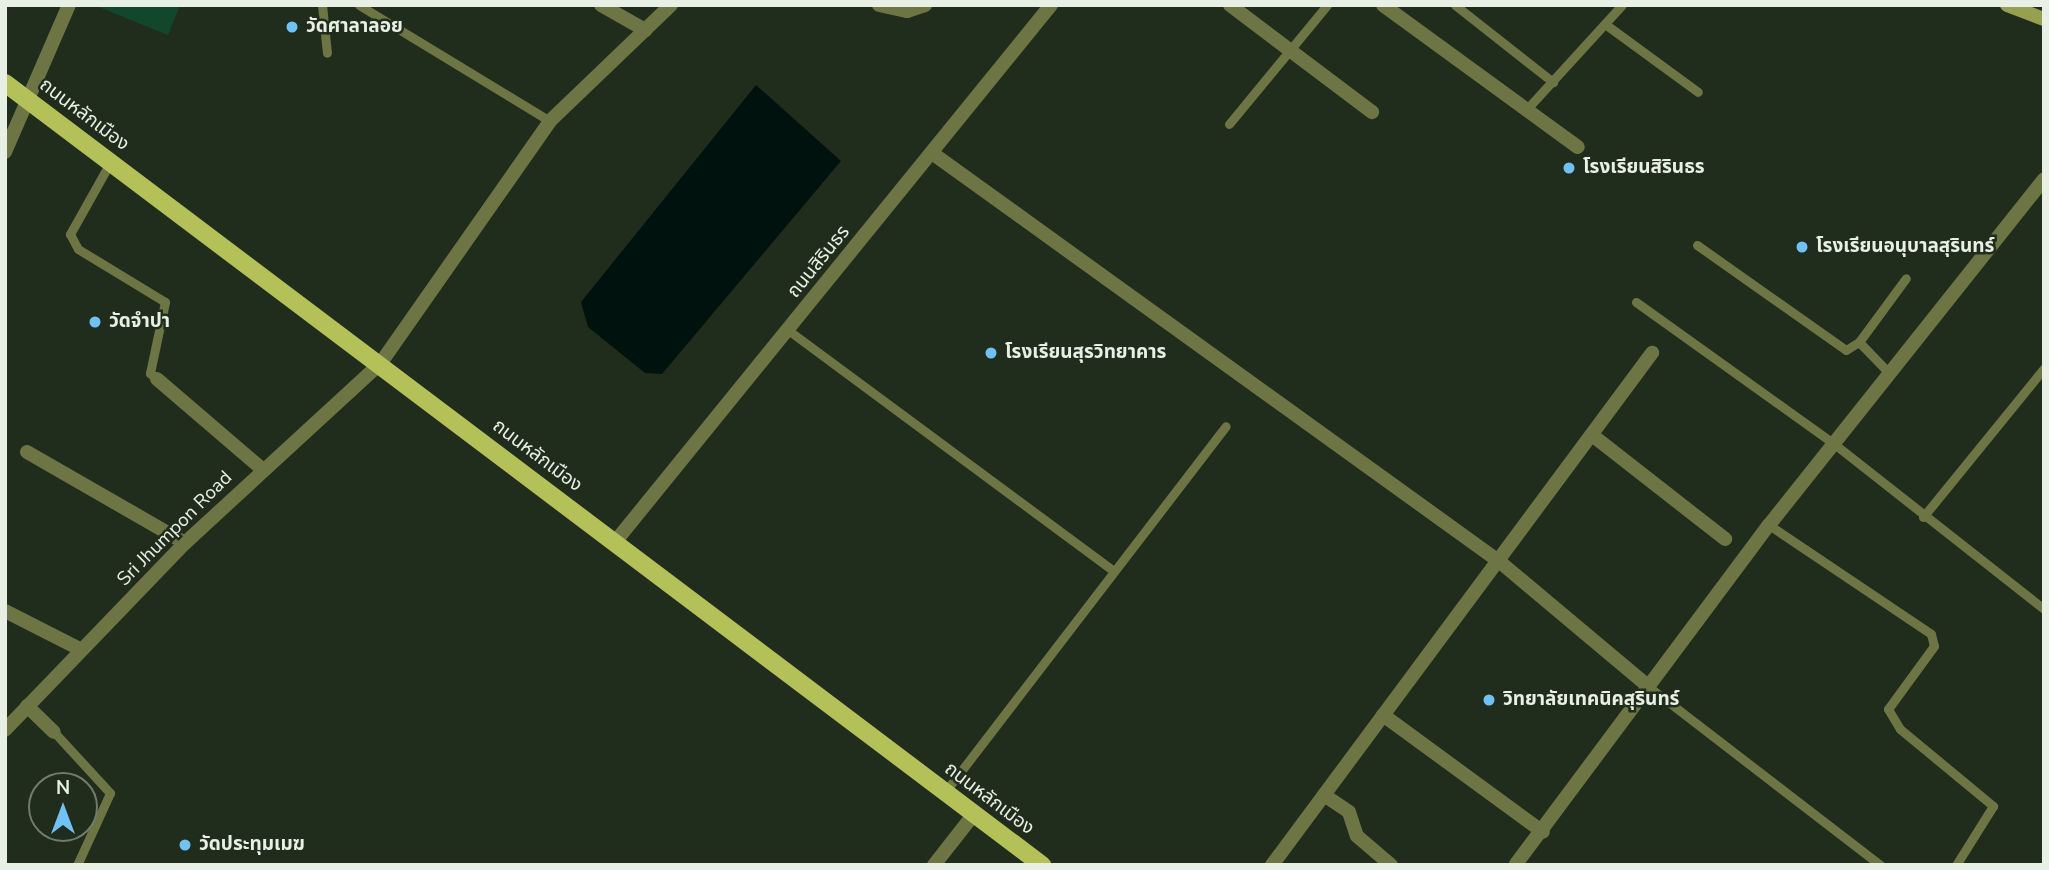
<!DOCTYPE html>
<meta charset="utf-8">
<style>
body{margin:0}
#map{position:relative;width:2049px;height:870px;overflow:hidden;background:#212d1c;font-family:"Nunito Sans","Noto Sans Thai",sans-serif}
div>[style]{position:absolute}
.water>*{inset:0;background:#00120d}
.building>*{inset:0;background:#11482c}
.service>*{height:9px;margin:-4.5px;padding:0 4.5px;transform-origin:4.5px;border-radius:4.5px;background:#6e7545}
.minor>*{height:14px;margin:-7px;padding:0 7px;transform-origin:7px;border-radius:7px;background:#6e7545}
.tertiary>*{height:14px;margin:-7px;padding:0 7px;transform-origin:7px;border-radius:7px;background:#6e7545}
.secondary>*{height:14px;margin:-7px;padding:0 7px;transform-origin:7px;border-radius:7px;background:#95a051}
.primary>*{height:18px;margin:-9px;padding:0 9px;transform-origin:9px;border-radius:9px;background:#b4c159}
.dots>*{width:19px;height:19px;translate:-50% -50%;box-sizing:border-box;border:4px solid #212d1c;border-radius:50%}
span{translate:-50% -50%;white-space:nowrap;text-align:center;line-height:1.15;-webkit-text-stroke:5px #212d1c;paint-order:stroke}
.poi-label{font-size:19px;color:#e8f0e5;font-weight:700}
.left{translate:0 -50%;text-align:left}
.street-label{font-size:19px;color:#e8f0e5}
.frame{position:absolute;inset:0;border:7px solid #e8f0e5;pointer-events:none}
.north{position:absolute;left:28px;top:772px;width:70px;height:70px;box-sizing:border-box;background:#212d1c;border:2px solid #717b6c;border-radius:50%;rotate:0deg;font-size:19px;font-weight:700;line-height:28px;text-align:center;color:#e8f0e5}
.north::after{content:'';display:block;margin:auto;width:24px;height:32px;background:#70c1f4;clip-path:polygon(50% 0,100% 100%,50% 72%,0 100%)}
</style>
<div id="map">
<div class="water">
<div style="clip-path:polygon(756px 85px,841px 161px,662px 374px,645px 373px,588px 327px,581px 302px)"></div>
</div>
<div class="building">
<div style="clip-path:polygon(94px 5px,180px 5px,168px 35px)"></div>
</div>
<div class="service">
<div style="left:322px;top:5px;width:48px;rotate:84.1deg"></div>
<div style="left:359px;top:5px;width:223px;rotate:31.3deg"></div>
<div style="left:1455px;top:5px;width:125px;rotate:38.2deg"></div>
<div style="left:1605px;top:24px;width:115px;rotate:36.2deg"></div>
<div style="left:1526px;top:110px;width:142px;rotate:-47.6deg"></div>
<div style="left:1229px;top:124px;width:154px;rotate:-50.5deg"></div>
<div style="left:111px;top:161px;width:84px;rotate:119.3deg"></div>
<div style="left:70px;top:234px;width:17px;rotate:62deg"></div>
<div style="left:78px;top:249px;width:102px;rotate:31.3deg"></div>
<div style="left:165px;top:302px;width:73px;rotate:101.9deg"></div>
<div style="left:150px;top:373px;width:9px;rotate:41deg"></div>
<div style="left:1697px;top:245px;width:182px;rotate:35.2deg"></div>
<div style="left:1846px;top:350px;width:15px;rotate:-32deg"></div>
<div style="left:1859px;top:342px;width:43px;rotate:45.9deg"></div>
<div style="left:1636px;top:302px;width:242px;rotate:35.6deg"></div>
<div style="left:1833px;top:443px;width:268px;rotate:38.2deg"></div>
<div style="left:788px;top:330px;width:405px;rotate:36.5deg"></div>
<div style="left:1859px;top:342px;width:79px;rotate:-53.7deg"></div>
<div style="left:1923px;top:517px;width:192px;rotate:-50.9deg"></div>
<div style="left:1769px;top:525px;width:195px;rotate:33.9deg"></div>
<div style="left:1931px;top:634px;width:12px;rotate:76deg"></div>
<div style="left:1934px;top:646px;width:78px;rotate:126.1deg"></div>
<div style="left:1888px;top:709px;width:23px;rotate:59deg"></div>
<div style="left:1900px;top:729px;width:121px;rotate:39.6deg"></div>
<div style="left:1993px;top:806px;width:70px;rotate:122.1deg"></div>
<div style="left:1649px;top:687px;width:292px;rotate:37.6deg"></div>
<div style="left:54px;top:732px;width:83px;rotate:47.4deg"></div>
<div style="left:110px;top:793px;width:79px;rotate:114.6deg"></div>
<div style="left:945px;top:792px;width:461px;rotate:-52.5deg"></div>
</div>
<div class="minor">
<div style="left:601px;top:5px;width:51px;rotate:29.6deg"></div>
<div style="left:879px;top:5px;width:29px;rotate:12deg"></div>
<div style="left:907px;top:11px;width:19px;rotate:-18deg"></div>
<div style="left:1230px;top:5px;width:178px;rotate:37deg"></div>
<div style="left:1383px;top:5px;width:241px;rotate:36.1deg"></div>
<div style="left:5px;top:152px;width:160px;rotate:-66.5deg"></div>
<div style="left:932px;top:153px;width:700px;rotate:35.76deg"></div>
<div style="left:1500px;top:562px;width:194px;rotate:40deg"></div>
<div style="left:157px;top:379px;width:140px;rotate:40.6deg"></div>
<div style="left:1592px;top:435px;width:169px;rotate:38deg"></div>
<div style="left:27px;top:452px;width:182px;rotate:29.9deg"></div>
<div style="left:615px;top:542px;width:692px;rotate:-50.93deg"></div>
<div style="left:5px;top:611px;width:86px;rotate:26.9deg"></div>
<div style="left:27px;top:706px;width:37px;rotate:44deg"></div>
<div style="left:1383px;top:715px;width:198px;rotate:36.2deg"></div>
<div style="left:1324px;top:795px;width:30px;rotate:34deg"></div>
<div style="left:1349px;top:812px;width:25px;rotate:72deg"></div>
<div style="left:1357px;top:836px;width:45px;rotate:40.5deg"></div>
<div style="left:1516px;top:864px;width:423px;rotate:-53.3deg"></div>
<div style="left:1769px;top:525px;width:442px;rotate:-51.5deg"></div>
<div style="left:934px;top:865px;width:65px;rotate:-51.9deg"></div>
<div style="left:1272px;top:865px;width:638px;rotate:-53.42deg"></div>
</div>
<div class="tertiary">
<div style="left:5px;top:730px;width:260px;rotate:-46.1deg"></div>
<div style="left:185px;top:543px;width:265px;rotate:-42.6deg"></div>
<div style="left:380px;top:364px;width:297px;rotate:-55deg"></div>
<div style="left:550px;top:121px;width:168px;rotate:-43.8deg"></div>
</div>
<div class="secondary">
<div style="left:2007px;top:5px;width:40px;rotate:21deg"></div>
</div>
<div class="primary">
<div style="left:5px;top:83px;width:1299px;rotate:37.02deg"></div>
</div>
<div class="dots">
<div style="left:292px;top:27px;background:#70c1f4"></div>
<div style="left:1569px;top:168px;background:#70c1f4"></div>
<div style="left:1802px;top:247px;background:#70c1f4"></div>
<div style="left:95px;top:322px;background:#70c1f4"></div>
<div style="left:991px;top:353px;background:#70c1f4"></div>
<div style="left:1489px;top:700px;background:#70c1f4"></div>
<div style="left:185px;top:845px;background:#70c1f4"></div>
</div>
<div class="poi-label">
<span class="left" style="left:306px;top:27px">วัดศาลาลอย</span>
<span class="left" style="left:1583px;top:168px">โรงเรียนสิรินธร</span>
<span class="left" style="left:1816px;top:247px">โรงเรียนอนุบาลสุรินทร์</span>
<span class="left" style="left:109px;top:322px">วัดจำปา</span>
<span class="left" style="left:1005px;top:353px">โรงเรียนสุรวิทยาคาร</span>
<span class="left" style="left:1503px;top:700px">วิทยาลัยเทคนิคสุรินทร์</span>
<span class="left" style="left:199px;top:845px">วัดประทุมเมฆ</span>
</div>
<div class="street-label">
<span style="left:84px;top:115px;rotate:37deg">ถนนหลักเมือง</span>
<span style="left:819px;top:262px;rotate:-51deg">ถนนสิรินธร</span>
<span style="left:537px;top:456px;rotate:37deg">ถนนหลักเมือง</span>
<span style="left:175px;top:529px;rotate:-45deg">Sri Jhumpon Road</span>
<span style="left:989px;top:799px;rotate:37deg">ถนนหลักเมือง</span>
</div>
<div class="frame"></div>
<div class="north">N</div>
</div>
